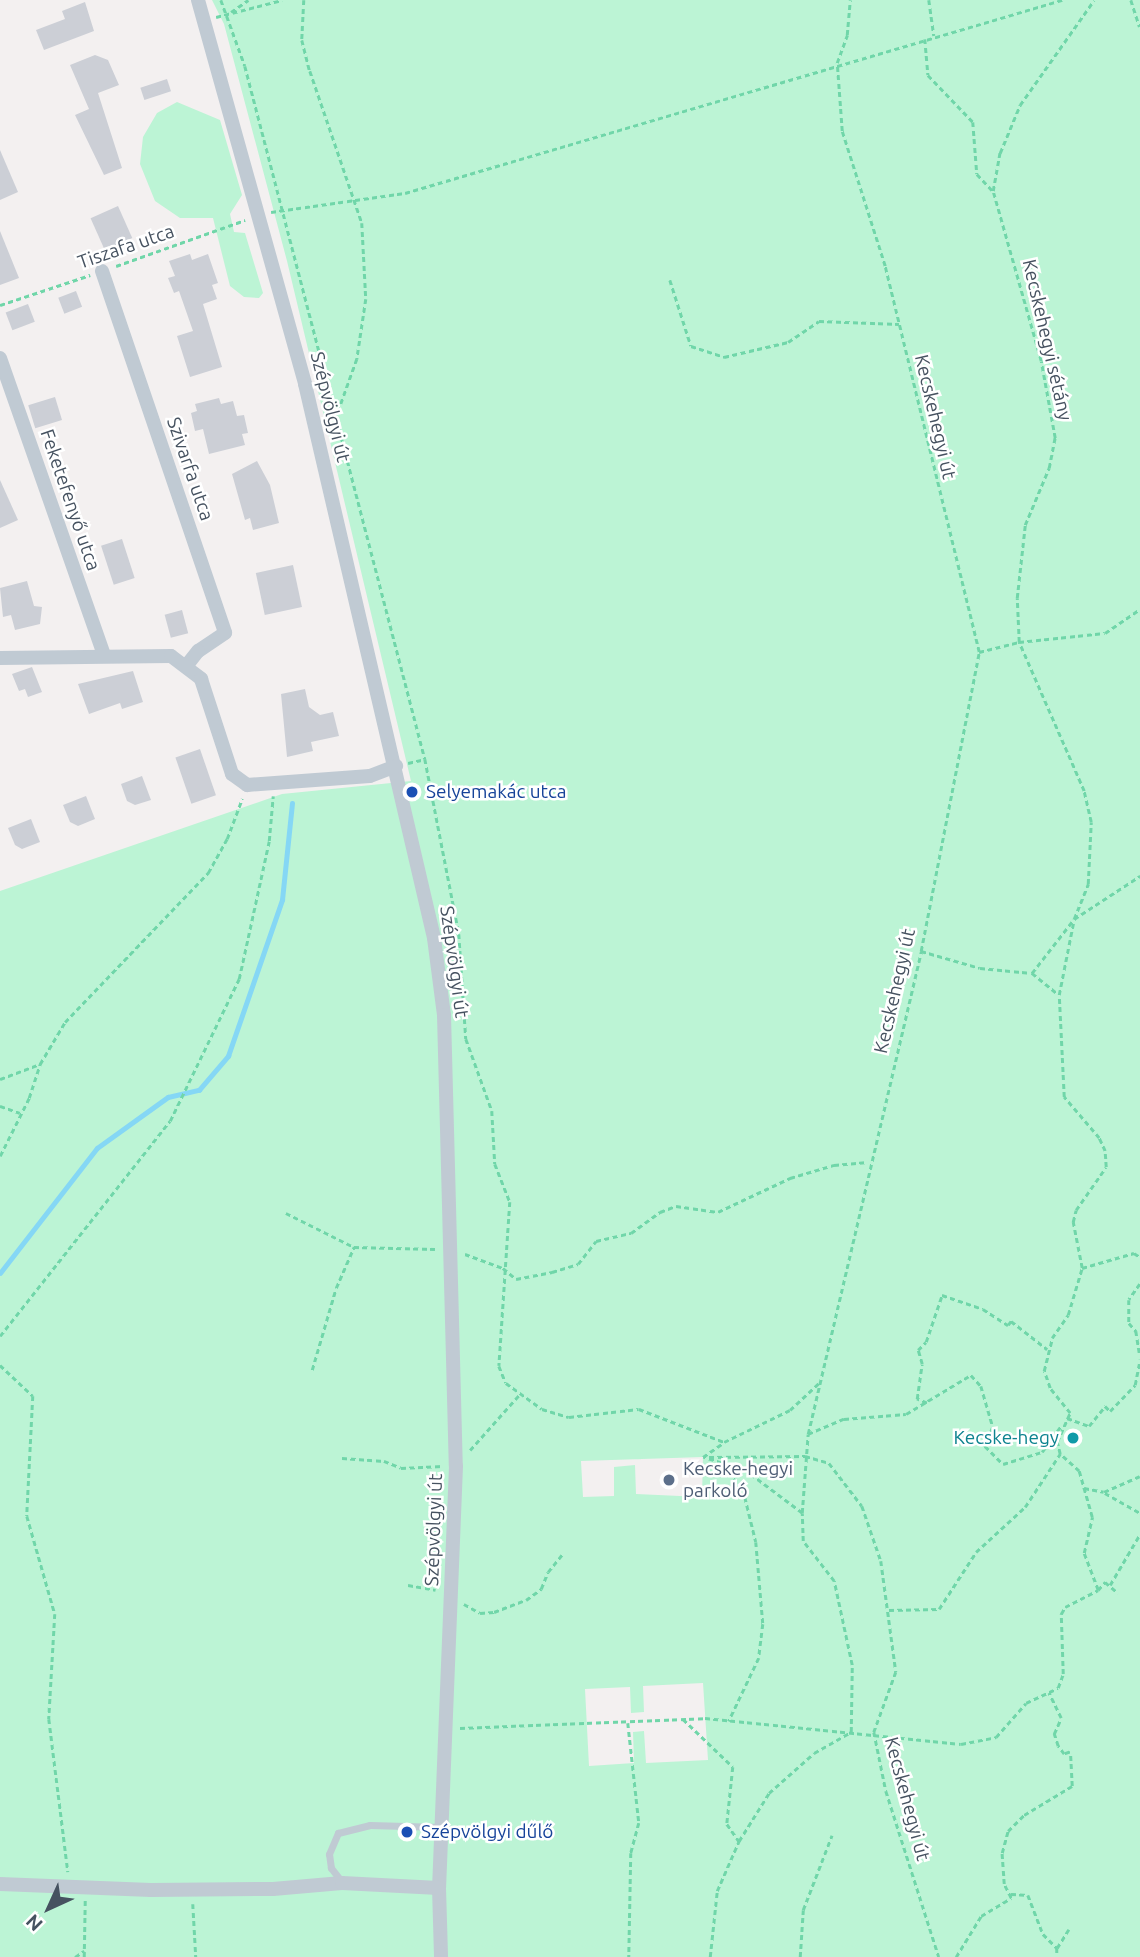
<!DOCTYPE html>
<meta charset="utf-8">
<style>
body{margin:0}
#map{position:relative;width:1140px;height:1957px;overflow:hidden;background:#f3f0f0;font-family:Ubuntu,sans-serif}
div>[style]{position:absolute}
.green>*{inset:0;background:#bcf4d5}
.stream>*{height:4.5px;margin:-2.25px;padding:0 2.25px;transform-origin:2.25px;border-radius:2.25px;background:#85d7f5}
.building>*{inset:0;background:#cccfd6;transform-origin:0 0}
.path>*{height:2.5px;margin-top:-1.25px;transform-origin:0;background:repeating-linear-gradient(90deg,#70d6a9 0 5px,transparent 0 8.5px)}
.service>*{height:7px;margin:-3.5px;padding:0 3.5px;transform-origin:3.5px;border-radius:3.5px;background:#c0cad3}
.minor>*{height:14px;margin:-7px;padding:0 7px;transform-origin:7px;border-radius:7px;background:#c0cad3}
.dots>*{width:19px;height:19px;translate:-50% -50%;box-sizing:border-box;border:4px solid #fff;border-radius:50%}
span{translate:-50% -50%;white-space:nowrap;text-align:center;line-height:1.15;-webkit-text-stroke:5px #fff;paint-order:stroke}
.street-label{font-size:19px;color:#465260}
.transit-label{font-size:19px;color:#164399}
.left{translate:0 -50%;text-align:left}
.culture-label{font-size:19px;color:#0d838f}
.right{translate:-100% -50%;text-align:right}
.service-label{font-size:19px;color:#4e5e75}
.north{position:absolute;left:14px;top:1873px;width:70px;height:70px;-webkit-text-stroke:5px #fff;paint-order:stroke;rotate:225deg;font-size:19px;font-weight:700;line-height:28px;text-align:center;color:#465260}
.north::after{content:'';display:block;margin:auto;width:24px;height:32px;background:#465260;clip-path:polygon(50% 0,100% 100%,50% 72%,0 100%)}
</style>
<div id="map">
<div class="green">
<div style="clip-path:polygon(evenodd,212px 0,1140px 0,1140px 1957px,0 1957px,0 891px,282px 794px,411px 781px,287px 261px,224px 24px,212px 0,703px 1457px,702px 1497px,636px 1494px,635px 1465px,614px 1467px,614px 1496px,583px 1497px,581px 1461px,703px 1457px,212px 0,703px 1683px,708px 1760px,646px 1763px,644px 1731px,633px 1732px,634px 1763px,589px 1766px,585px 1689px,630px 1687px,631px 1713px,644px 1712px,643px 1686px,703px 1683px)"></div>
<div style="clip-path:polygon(177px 102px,220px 120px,242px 195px,230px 214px,234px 232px,245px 233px,263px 293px,259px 298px,244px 297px,230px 286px,213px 218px,180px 218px,155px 201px,140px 164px,143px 137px,157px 113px)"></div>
</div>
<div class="stream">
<div style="left:0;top:1273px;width:158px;rotate:-52.2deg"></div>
<div style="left:97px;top:1148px;width:87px;rotate:-35.7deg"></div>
<div style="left:168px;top:1097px;width:32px;rotate:-13deg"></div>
<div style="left:199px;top:1090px;width:45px;rotate:-49.5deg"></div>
<div style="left:228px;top:1056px;width:165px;rotate:-70.9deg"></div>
<div style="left:282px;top:900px;width:97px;rotate:-84.1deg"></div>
</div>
<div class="building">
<div style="clip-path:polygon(85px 2px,94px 31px,44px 50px,36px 30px,65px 19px,62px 11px)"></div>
<div style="clip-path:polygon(95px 55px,108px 60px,119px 85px,98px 93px,122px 168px,104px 175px,75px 115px,89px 109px,70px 65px)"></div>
<div style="left:167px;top:79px;width:13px;height:28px;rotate:72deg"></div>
<div style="clip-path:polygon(0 150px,18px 192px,0 200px)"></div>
<div style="left:118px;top:206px;width:35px;height:30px;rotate:66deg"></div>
<div style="clip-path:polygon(0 231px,19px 278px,0 285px)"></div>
<div style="clip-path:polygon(190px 254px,192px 260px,208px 254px,218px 283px,212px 285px,217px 299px,203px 304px,222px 367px,190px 377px,177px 336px,193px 331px,179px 291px,174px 293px,168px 278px,175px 276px,169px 261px)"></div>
<div style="left:76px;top:291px;width:17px;height:19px;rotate:69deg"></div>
<div style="left:28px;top:304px;width:19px;height:24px;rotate:69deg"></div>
<div style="left:55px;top:397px;width:24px;height:28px;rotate:73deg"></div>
<div style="clip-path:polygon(219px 398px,221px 404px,233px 401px,237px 416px,244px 415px,248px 433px,242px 434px,245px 445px,209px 454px,203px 429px,195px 431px,191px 413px,197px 411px,195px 404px)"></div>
<div style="clip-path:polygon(257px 461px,270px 485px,279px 523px,253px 530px,250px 518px,245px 520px,232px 474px)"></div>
<div style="clip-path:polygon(0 480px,18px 520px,0 528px)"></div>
<div style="left:122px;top:539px;width:41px;height:22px;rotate:72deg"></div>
<div style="left:293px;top:565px;width:43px;height:38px;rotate:78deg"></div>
<div style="clip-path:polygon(27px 581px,34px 606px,42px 607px,40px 624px,15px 630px,11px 615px,3px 617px,0 588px)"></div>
<div style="left:182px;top:610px;width:24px;height:18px;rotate:75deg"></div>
<div style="clip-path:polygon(32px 667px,42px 692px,28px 697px,25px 689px,19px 691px,12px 674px)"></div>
<div style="clip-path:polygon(133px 671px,143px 702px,122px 709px,120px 703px,89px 714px,78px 684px)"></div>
<div style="clip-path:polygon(305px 689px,309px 707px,320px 715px,333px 712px,339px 736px,311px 742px,313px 751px,287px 757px,281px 694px)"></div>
<div style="left:200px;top:749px;width:49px;height:26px;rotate:71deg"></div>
<div style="clip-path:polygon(142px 776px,151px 800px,135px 805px,127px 801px,121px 784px)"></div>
<div style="clip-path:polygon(86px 796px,95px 819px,78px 826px,70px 822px,63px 805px)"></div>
<div style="clip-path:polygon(31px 819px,40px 842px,22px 849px,15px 845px,8px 828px)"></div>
</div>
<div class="path">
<div style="left:221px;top:0;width:70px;rotate:70deg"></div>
<div style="left:245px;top:66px;width:716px;rotate:75.44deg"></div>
<div style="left:425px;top:759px;width:178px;rotate:79deg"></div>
<div style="left:459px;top:934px;width:105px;rotate:86.2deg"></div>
<div style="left:466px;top:1039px;width:77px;rotate:70.1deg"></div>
<div style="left:492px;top:1111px;width:53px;rotate:86.8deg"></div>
<div style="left:495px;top:1164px;width:41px;rotate:68.5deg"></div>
<div style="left:510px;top:1202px;width:164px;rotate:93.8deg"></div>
<div style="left:499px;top:1366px;width:18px;rotate:68deg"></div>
<div style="left:506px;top:1383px;width:44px;rotate:35.8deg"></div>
<div style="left:542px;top:1409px;width:28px;rotate:17deg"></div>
<div style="left:569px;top:1417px;width:70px;rotate:-6.5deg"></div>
<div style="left:639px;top:1409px;width:91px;rotate:21.2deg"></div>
<div style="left:724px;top:1442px;width:73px;rotate:-25.9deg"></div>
<div style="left:790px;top:1410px;width:40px;rotate:-43deg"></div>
<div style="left:304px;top:0;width:40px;rotate:92.9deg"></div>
<div style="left:302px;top:40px;width:32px;rotate:76deg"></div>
<div style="left:310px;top:71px;width:161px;rotate:71.1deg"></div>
<div style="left:362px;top:223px;width:76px;rotate:87deg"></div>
<div style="left:366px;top:299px;width:61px;rotate:98.5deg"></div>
<div style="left:357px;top:359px;width:59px;rotate:109.7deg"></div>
<div style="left:929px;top:0;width:36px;rotate:82deg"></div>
<div style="left:1131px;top:0;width:28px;rotate:72deg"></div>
<div style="left:231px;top:12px;width:21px;rotate:-35deg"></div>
<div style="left:216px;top:17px;width:68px;rotate:-14.4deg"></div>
<div style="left:925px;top:39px;width:36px;rotate:85deg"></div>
<div style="left:928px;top:75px;width:65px;rotate:46.2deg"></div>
<div style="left:973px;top:122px;width:52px;rotate:85.6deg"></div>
<div style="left:977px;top:174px;width:23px;rotate:47deg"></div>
<div style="left:271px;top:212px;width:135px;rotate:-8.1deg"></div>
<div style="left:405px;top:193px;width:685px;rotate:-16.37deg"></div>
<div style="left:116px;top:266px;width:137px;rotate:-19.6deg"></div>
<div style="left:670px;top:280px;width:69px;rotate:72.3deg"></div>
<div style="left:691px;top:346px;width:35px;rotate:18deg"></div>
<div style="left:724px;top:357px;width:66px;rotate:-13.2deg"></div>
<div style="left:788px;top:342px;width:37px;rotate:-34deg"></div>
<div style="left:819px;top:321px;width:80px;rotate:2.1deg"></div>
<div style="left:0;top:305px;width:95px;rotate:-18.4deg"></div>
<div style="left:979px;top:652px;width:41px;rotate:-14deg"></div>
<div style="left:1019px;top:642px;width:86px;rotate:-6deg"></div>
<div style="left:1105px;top:633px;width:42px;rotate:-34.4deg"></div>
<div style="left:408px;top:763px;width:17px;rotate:-13deg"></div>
<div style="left:921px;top:951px;width:61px;rotate:16.1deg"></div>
<div style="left:980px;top:968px;width:52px;rotate:5.5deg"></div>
<div style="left:1032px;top:973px;width:33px;rotate:39deg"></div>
<div style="left:1032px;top:973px;width:68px;rotate:-52.1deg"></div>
<div style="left:1074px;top:919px;width:38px;rotate:-68deg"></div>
<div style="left:1088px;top:884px;width:62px;rotate:-87.2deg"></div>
<div style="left:1091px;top:822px;width:32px;rotate:-103deg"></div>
<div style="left:1084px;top:791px;width:163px;rotate:-113.6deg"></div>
<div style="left:1019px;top:642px;width:44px;rotate:-92.6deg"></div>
<div style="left:1017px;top:598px;width:73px;rotate:-83.7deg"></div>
<div style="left:1025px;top:525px;width:62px;rotate:-67.2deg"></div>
<div style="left:1049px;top:468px;width:31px;rotate:-79deg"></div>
<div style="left:1055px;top:438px;width:78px;rotate:-100.3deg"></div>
<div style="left:1041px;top:361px;width:177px;rotate:-105.8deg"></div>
<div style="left:993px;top:191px;width:39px;rotate:-80deg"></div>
<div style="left:1000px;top:153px;width:52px;rotate:-67.4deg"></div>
<div style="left:1020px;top:105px;width:128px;rotate:-54.8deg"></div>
<div style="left:0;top:1079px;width:43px;rotate:-20.6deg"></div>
<div style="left:0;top:1106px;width:21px;rotate:19deg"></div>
<div style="left:0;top:1156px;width:65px;rotate:-63.4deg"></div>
<div style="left:29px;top:1098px;width:36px;rotate:-72deg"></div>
<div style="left:40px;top:1064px;width:49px;rotate:-59.2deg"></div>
<div style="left:65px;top:1022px;width:207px;rotate:-46.2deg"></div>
<div style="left:208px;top:873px;width:39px;rotate:-61deg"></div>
<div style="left:227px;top:839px;width:43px;rotate:-69.4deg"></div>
<div style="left:286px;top:1213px;width:76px;rotate:26.6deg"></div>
<div style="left:354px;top:1247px;width:81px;rotate:1.4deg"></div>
<div style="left:465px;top:1254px;width:40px;rotate:20.2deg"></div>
<div style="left:503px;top:1268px;width:17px;rotate:40deg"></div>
<div style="left:516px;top:1279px;width:37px;rotate:-11deg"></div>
<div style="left:552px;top:1272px;width:27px;rotate:-17deg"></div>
<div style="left:578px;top:1264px;width:29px;rotate:-52deg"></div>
<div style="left:596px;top:1241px;width:36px;rotate:-13deg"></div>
<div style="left:631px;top:1233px;width:36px;rotate:-36deg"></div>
<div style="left:660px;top:1212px;width:17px;rotate:-21deg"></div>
<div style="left:676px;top:1206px;width:42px;rotate:8.1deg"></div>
<div style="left:718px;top:1212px;width:80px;rotate:-25.3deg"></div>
<div style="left:790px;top:1178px;width:46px;rotate:-16.5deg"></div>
<div style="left:834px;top:1165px;width:34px;rotate:-5deg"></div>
<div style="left:1082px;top:1268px;width:54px;rotate:-16.1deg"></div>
<div style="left:1134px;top:1253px;width:7px;rotate:34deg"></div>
<div style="left:1140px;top:1284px;width:19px;rotate:125deg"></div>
<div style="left:1129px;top:1300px;width:23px;rotate:90deg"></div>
<div style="left:1129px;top:1323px;width:11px;rotate:49deg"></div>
<div style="left:1136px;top:1331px;width:25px;rotate:81deg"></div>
<div style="left:0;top:1336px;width:274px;rotate:-51.7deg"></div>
<div style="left:170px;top:1121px;width:158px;rotate:-64.1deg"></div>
<div style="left:239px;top:979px;width:141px;rotate:-77.7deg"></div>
<div style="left:269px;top:841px;width:45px;rotate:-84.9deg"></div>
<div style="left:0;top:1365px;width:45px;rotate:43.2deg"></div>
<div style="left:33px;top:1396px;width:120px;rotate:92.9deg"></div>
<div style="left:27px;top:1516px;width:102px;rotate:74.1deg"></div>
<div style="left:55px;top:1614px;width:105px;rotate:93.3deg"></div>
<div style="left:49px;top:1719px;width:154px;rotate:82.9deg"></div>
<div style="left:312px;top:1370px;width:85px;rotate:-73.7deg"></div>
<div style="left:336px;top:1288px;width:45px;rotate:-66.3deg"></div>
<div style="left:927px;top:1403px;width:11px;rotate:-158deg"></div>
<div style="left:917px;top:1399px;width:35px;rotate:-82deg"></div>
<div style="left:922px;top:1364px;width:15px;rotate:-106deg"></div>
<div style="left:918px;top:1350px;width:11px;rotate:-45deg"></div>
<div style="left:926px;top:1342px;width:50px;rotate:-71.2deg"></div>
<div style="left:942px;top:1295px;width:43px;rotate:18.9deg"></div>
<div style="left:983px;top:1309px;width:30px;rotate:33deg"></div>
<div style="left:1008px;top:1325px;width:5px;rotate:-53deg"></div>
<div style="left:1011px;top:1321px;width:46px;rotate:37.9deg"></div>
<div style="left:1067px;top:1418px;width:23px;rotate:20deg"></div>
<div style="left:1089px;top:1426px;width:26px;rotate:-51deg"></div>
<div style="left:1105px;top:1406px;width:7px;rotate:45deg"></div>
<div style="left:1110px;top:1411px;width:36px;rotate:-46deg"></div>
<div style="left:1135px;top:1385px;width:26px;rotate:-79deg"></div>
<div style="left:808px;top:1434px;width:39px;rotate:-23deg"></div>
<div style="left:844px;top:1419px;width:62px;rotate:-4.6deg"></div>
<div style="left:906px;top:1414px;width:76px;rotate:-31deg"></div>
<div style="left:971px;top:1375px;width:15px;rotate:48deg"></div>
<div style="left:981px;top:1386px;width:43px;rotate:73.7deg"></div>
<div style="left:993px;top:1427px;width:21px;rotate:113deg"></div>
<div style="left:985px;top:1446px;width:25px;rotate:45deg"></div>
<div style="left:1003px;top:1464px;width:41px;rotate:-17.1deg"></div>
<div style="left:1042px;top:1452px;width:31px;rotate:-54deg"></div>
<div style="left:470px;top:1450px;width:74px;rotate:-48.3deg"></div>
<div style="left:709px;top:1457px;width:96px;rotate:-0.6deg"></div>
<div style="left:805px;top:1456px;width:25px;rotate:16deg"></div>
<div style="left:829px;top:1463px;width:54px;rotate:52.5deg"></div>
<div style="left:862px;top:1506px;width:58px;rotate:70.9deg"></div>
<div style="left:881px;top:1561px;width:112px;rotate:82.3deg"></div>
<div style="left:896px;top:1672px;width:64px;rotate:110.1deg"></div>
<div style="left:874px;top:1732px;width:60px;rotate:78.5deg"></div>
<div style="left:886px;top:1791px;width:174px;rotate:72.3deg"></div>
<div style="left:342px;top:1458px;width:42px;rotate:4.1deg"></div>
<div style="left:384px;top:1461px;width:18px;rotate:22deg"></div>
<div style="left:401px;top:1468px;width:42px;rotate:-2.7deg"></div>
<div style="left:725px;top:1464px;width:39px;rotate:59deg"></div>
<div style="left:745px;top:1497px;width:46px;rotate:76.3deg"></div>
<div style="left:756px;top:1542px;width:82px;rotate:85.1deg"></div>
<div style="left:763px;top:1624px;width:34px;rotate:97deg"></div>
<div style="left:759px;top:1658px;width:70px;rotate:115.5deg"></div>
<div style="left:1084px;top:1488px;width:20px;rotate:11deg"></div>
<div style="left:1104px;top:1492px;width:39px;rotate:-24deg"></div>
<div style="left:1105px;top:1493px;width:40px;rotate:29.7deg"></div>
<div style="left:802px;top:1513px;width:79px;rotate:-85.7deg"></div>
<div style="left:808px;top:1434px;width:496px;rotate:-76.8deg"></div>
<div style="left:921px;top:951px;width:305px;rotate:-79deg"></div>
<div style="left:979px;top:652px;width:397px;rotate:-103.7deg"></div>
<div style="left:885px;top:266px;width:142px;rotate:-107.7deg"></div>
<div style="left:842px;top:131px;width:68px;rotate:-94.2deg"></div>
<div style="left:837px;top:63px;width:30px;rotate:-70deg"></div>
<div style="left:847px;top:35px;width:35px;rotate:-85deg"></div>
<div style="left:408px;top:1585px;width:28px;rotate:10deg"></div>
<div style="left:1110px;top:1585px;width:59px;rotate:-59.5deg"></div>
<div style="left:1098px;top:1590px;width:11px;rotate:-49deg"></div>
<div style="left:1105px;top:1582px;width:17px;rotate:40deg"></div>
<div style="left:464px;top:1604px;width:18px;rotate:29deg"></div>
<div style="left:480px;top:1613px;width:14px;rotate:-4deg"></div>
<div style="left:494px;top:1612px;width:34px;rotate:-21deg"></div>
<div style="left:526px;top:1600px;width:19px;rotate:-36deg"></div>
<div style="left:541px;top:1589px;width:18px;rotate:-68deg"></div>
<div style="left:548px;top:1572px;width:22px;rotate:-51deg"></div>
<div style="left:889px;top:1610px;width:50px;rotate:-1.1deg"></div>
<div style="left:939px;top:1609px;width:68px;rotate:-57deg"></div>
<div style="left:976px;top:1552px;width:67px;rotate:-42.6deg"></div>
<div style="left:1025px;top:1507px;width:64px;rotate:-56.6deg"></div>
<div style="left:683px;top:1719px;width:69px;rotate:43.8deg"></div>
<div style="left:733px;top:1767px;width:57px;rotate:96deg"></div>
<div style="left:727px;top:1824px;width:21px;rotate:55deg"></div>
<div style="left:628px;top:1723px;width:101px;rotate:83.7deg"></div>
<div style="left:639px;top:1823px;width:31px;rotate:105deg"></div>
<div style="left:631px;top:1853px;width:104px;rotate:91.1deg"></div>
<div style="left:460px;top:1728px;width:245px;rotate:-2.3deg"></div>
<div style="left:705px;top:1718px;width:257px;rotate:5.8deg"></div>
<div style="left:961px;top:1744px;width:36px;rotate:-11deg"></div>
<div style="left:996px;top:1737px;width:45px;rotate:-48.6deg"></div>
<div style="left:1026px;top:1703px;width:35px;rotate:-25deg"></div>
<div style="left:1058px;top:1688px;width:15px;rotate:-70deg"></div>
<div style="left:1063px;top:1674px;width:60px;rotate:-91.9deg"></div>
<div style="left:1061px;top:1614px;width:8px;rotate:-60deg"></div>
<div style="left:1065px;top:1607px;width:37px;rotate:-27deg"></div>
<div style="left:1098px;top:1590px;width:40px;rotate:-111deg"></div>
<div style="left:1084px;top:1553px;width:37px;rotate:-77deg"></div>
<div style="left:1092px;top:1517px;width:48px;rotate:-105.8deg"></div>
<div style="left:1079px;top:1471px;width:25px;rotate:-138deg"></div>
<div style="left:1060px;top:1454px;width:12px;rotate:-104deg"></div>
<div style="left:1057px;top:1442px;width:32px;rotate:-66deg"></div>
<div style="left:1070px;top:1413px;width:32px;rotate:-129deg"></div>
<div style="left:1050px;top:1388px;width:18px;rotate:-109deg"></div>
<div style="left:1044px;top:1371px;width:34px;rotate:-76deg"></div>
<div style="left:1052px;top:1338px;width:28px;rotate:-55deg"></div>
<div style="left:1068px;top:1315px;width:49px;rotate:-73.4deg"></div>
<div style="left:1082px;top:1268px;width:47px;rotate:-101.1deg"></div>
<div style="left:1073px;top:1222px;width:12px;rotate:-76deg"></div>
<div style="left:1076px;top:1210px;width:52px;rotate:-55.1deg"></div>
<div style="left:1106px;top:1167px;width:16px;rotate:-94deg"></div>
<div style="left:1105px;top:1151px;width:14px;rotate:-115deg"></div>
<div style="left:1099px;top:1138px;width:54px;rotate:-130.5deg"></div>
<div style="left:1064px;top:1097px;width:102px;rotate:-92.8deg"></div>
<div style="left:1059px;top:995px;width:77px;rotate:-78.8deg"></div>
<div style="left:1074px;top:919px;width:79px;rotate:-33.1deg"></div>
<div style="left:1011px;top:1894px;width:17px;rotate:3deg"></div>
<div style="left:1028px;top:1895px;width:42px;rotate:69deg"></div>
<div style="left:1043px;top:1934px;width:20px;rotate:45deg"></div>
<div style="left:1057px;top:1948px;width:9px;rotate:90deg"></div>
<div style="left:193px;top:1904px;width:53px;rotate:86.8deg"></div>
<div style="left:1057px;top:1948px;width:22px;rotate:-58deg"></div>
<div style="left:75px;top:1957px;width:11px;rotate:-34deg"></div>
<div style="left:84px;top:1957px;width:57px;rotate:-89deg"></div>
<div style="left:710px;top:1957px;width:66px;rotate:-83.9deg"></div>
<div style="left:717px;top:1891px;width:55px;rotate:-66.3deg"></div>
<div style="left:739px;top:1841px;width:57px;rotate:-58deg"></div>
<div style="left:769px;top:1793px;width:60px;rotate:-41.6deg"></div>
<div style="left:814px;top:1753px;width:43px;rotate:-29.6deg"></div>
<div style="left:851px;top:1732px;width:67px;rotate:-89.1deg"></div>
<div style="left:852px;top:1665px;width:86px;rotate:-102.1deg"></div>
<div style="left:834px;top:1581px;width:51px;rotate:-127.8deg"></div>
<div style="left:803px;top:1541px;width:28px;rotate:-92deg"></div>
<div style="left:802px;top:1513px;width:70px;rotate:-143.1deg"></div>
<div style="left:746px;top:1471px;width:45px;rotate:-162deg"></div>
<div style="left:703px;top:1457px;width:24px;rotate:-35deg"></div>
<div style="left:800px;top:1957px;width:47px;rotate:-86.3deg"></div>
<div style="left:803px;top:1910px;width:80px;rotate:-68.9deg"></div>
<div style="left:956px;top:1957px;width:48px;rotate:-58.6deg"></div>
<div style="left:981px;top:1916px;width:35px;rotate:-31deg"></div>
<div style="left:1011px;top:1898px;width:16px;rotate:-117deg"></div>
<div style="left:1004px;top:1884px;width:31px;rotate:-94deg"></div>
<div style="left:1002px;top:1853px;width:23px;rotate:-75deg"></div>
<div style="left:1008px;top:1831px;width:23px;rotate:-45deg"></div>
<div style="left:1024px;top:1815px;width:56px;rotate:-31.1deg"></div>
<div style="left:1072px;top:1786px;width:34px;rotate:-93deg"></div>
<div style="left:1070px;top:1752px;width:6px;rotate:162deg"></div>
<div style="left:1064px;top:1754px;width:10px;rotate:-127deg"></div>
<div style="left:1058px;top:1746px;width:13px;rotate:-108deg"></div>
<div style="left:1054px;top:1734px;width:17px;rotate:-66deg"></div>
<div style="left:1061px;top:1718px;width:28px;rotate:-116deg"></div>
</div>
<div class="service">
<div style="left:342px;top:1882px;width:18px;rotate:-128deg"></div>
<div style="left:331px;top:1868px;width:14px;rotate:-98deg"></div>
<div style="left:329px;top:1854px;width:23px;rotate:-67deg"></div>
<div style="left:338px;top:1833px;width:33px;rotate:-14deg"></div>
<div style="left:370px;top:1825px;width:71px;rotate:1.6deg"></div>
</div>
<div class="minor">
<div style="left:198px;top:0;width:399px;rotate:74.4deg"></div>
<div style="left:305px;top:384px;width:569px;rotate:76.89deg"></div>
<div style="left:434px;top:938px;width:78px;rotate:82.6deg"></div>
<div style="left:444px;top:1015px;width:451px;rotate:88.5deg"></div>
<div style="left:456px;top:1466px;width:422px;rotate:92.3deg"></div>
<div style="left:439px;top:1888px;width:69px;rotate:88.3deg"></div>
<div style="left:102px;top:271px;width:382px;rotate:71.2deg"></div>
<div style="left:225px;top:633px;width:32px;rotate:146deg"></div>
<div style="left:198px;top:651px;width:18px;rotate:128deg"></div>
<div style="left:0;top:358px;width:315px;rotate:70.7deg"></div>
<div style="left:0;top:658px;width:171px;rotate:-0.7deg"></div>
<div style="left:171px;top:656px;width:38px;rotate:37deg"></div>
<div style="left:201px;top:679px;width:100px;rotate:71.9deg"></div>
<div style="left:232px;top:774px;width:19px;rotate:36deg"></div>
<div style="left:247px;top:785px;width:123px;rotate:-4.2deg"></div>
<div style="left:370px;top:776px;width:28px;rotate:-21deg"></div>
<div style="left:0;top:1884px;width:151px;rotate:2.3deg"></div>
<div style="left:151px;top:1890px;width:122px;rotate:-0.5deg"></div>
<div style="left:273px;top:1889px;width:69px;rotate:-5deg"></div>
<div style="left:342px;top:1883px;width:97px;rotate:3deg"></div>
</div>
<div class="dots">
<div style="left:412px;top:792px;background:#1a4fb4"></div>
<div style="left:1073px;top:1438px;background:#0f9aa8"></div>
<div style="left:669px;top:1480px;background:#5c6f8a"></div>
<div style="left:407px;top:1832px;background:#1a4fb4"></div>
</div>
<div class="street-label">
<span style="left:126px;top:247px;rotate:-19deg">Tiszafa utca</span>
<span style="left:1047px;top:340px;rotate:77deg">Kecskehegyi sétány</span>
<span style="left:330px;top:407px;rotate:76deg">Szépvölgyi út</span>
<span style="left:935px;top:417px;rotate:77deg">Kecskehegyi út</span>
<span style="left:190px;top:469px;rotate:71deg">Szivarfa utca</span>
<span style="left:70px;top:500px;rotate:71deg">Feketefenyő utca</span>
<span style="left:454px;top:962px;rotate:82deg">Szépvölgyi út</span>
<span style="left:895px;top:991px;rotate:-77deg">Kecskehegyi út</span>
<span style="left:434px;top:1530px;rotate:-88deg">Szépvölgyi út</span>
<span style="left:907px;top:1799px;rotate:75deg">Kecskehegyi út</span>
</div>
<div class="transit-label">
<span class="left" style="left:426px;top:792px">Selyemakác utca</span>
<span class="left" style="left:421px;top:1832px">Szépvölgyi dűlő</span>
</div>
<div class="culture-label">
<span class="right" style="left:1059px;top:1438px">Kecske-hegy</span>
</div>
<div class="service-label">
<span class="left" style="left:683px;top:1480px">Kecske-hegyi<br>parkoló</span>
</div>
<div class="north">N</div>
</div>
